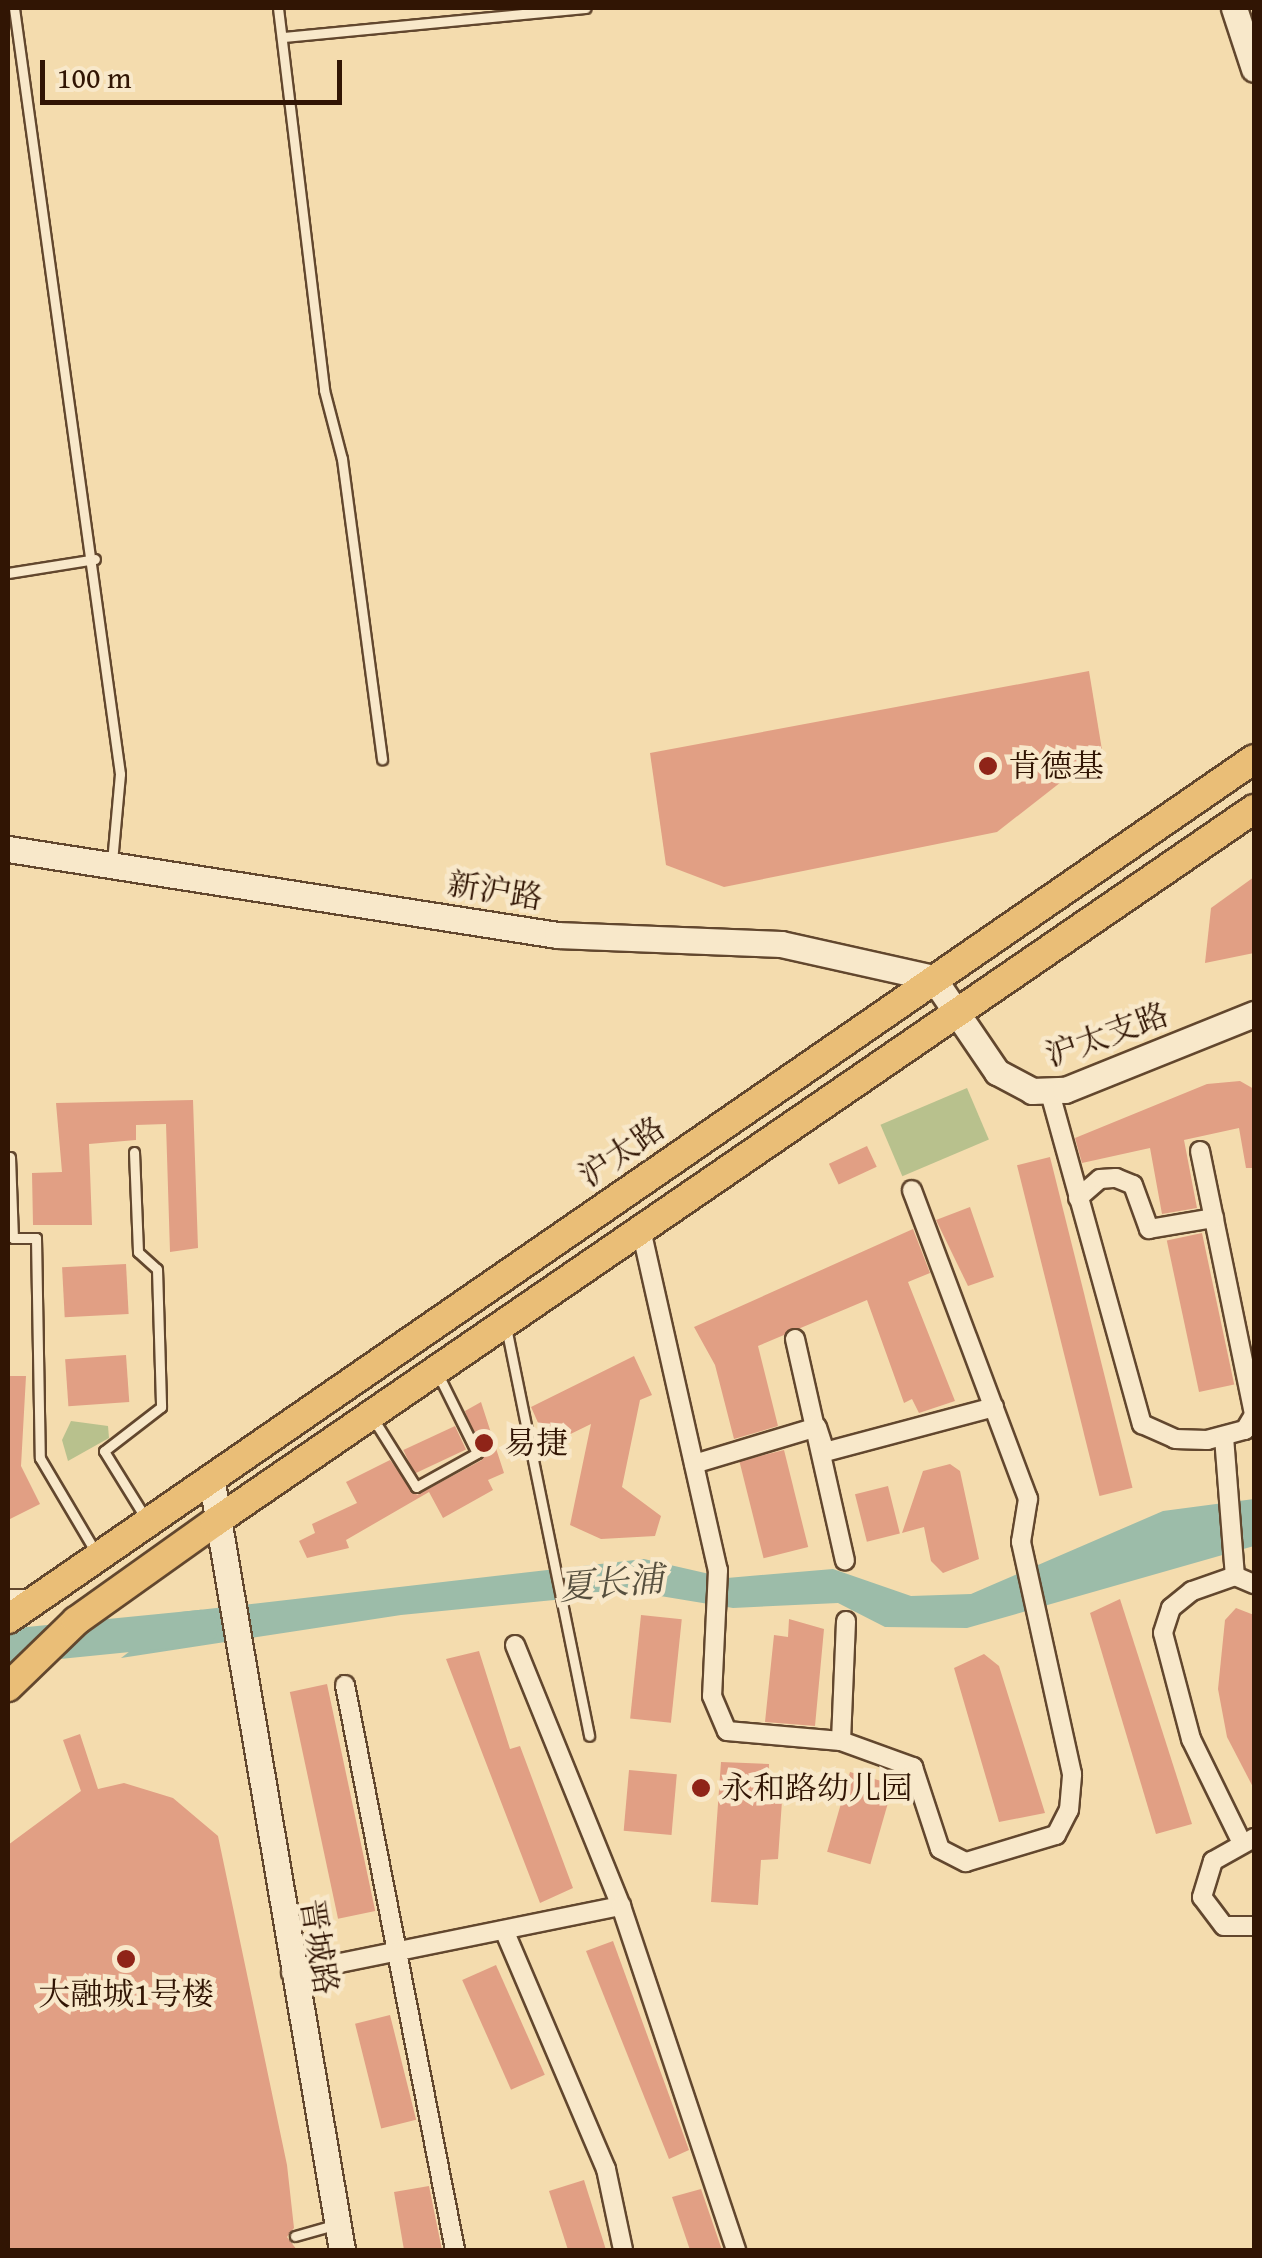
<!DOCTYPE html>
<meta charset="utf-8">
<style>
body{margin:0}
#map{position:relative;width:1262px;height:2258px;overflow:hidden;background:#f4dcae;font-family:"Gentium Book Plus","Noto Serif SC",serif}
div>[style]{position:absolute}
.green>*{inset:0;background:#b8c18d;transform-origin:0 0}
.water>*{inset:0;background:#9cbca9}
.river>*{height:35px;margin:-17.5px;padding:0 17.5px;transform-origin:17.5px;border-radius:17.5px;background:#9cbca9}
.building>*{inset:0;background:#e19f84;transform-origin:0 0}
.roads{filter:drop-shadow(2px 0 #62472e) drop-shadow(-2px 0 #62472e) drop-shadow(0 2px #62472e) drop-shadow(0 -2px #62472e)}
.lane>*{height:9px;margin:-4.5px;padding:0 4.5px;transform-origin:4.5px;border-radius:4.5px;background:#f8e8ca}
.street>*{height:18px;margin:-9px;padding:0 9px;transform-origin:9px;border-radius:9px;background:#f8e8ca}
.secondary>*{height:25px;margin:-12.5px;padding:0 12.5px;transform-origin:12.5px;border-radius:12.5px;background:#f8e8ca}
.primary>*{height:28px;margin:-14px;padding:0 14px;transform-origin:14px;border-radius:14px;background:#eabe77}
.dots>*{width:28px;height:28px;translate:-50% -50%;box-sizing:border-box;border:5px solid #f8e8ca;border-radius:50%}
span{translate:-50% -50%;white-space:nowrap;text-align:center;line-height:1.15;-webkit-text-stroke:9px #f8e8ca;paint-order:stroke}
.poi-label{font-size:32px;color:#311504}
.left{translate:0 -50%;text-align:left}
.street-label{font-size:32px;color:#311504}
.water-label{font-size:35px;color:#564f3e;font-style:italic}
.frame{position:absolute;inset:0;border:10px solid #311504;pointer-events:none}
.scale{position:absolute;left:40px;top:60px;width:302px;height:45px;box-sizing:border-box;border:5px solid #311504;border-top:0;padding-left:12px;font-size:30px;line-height:35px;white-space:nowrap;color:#311504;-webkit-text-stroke:8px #f8e8ca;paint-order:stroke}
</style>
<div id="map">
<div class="green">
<div style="left:967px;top:1088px;width:56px;height:94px;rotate:67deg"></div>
<div style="clip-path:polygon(71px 1421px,108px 1426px,109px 1438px,68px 1461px,62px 1440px)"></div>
</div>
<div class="water">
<div style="clip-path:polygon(1254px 1499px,1254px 1546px,967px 1628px,885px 1627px,838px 1603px,733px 1608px,636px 1592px,401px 1615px,121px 1658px,181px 1612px,644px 1559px,727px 1578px,833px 1569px,911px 1596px,971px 1594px,1163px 1511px)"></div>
</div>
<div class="river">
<div style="left:8px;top:1646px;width:193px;rotate:-5.7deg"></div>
</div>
<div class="building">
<div style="clip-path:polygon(1089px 671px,1102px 750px,997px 832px,724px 887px,666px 865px,650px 753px)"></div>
<div style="clip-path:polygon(1254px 877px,1254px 953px,1205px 963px,1211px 908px)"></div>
<div style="clip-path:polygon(1240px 1081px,1254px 1089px,1254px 1168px,1246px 1168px,1239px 1128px,1184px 1140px,1197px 1208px,1162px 1214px,1150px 1148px,1082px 1163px,1075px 1138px,1207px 1084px)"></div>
<div style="clip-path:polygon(193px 1100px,198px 1248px,170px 1252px,166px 1124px,136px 1125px,136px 1140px,89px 1144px,92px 1225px,33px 1225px,32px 1173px,62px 1172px,56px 1103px)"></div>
<div style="left:867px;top:1146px;width:23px;height:42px;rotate:65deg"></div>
<div style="left:1050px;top:1157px;width:341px;height:34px;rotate:76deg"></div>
<div style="clip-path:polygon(970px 1207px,994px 1277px,968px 1286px,936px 1220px)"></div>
<div style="clip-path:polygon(913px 1229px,930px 1273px,908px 1282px,955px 1401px,919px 1413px,912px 1399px,904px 1403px,867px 1300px,758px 1346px,778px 1426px,734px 1439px,715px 1365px,694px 1327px)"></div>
<div style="left:1202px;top:1233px;width:155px;height:36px;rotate:78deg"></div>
<div style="left:126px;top:1264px;width:50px;height:64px;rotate:87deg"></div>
<div style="left:126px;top:1355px;width:47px;height:61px;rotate:86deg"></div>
<div style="clip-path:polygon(634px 1356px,652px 1395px,640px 1400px,622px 1487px,661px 1516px,655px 1536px,601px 1539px,570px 1525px,591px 1424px,548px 1445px,531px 1407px)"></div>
<div style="clip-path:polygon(8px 1376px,26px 1376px,21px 1466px,40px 1504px,8px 1520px)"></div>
<div style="clip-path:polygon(481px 1402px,504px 1473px,488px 1480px,493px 1490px,443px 1518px,429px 1492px,346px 1540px,349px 1548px,307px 1558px,299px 1541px,315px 1533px,312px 1524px,357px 1503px,346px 1482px,390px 1460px,417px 1495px,482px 1460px,465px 1411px)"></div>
<div style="left:455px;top:1426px;width:26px;height:57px;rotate:65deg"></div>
<div style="left:784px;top:1450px;width:100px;height:46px;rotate:76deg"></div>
<div style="clip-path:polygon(950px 1464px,960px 1471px,979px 1559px,943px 1573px,931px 1561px,924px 1527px,902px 1533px,923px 1471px)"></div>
<div style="left:888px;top:1486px;width:49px;height:34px;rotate:76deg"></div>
<div style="clip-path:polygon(1120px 1599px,1192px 1824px,1156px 1834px,1090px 1613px)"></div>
<div style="clip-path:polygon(1236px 1608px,1254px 1615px,1254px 1789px,1227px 1737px,1218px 1689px,1225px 1620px)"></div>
<div style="left:641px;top:1615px;width:41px;height:104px;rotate:6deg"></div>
<div style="clip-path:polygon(789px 1619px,824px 1629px,815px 1726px,765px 1722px,774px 1635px,788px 1637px)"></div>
<div style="clip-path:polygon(479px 1651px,510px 1749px,520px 1746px,573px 1888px,540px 1903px,446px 1659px)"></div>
<div style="clip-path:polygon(984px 1654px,999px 1666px,1045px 1813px,999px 1822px,954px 1668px)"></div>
<div style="left:327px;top:1684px;width:232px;height:38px;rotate:78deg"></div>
<div style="clip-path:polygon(80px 1734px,98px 1789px,124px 1783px,173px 1798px,218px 1836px,287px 2165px,294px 2228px,287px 2237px,297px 2250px,8px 2250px,8px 1845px,81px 1791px,63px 1740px)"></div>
<div style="clip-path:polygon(721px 1762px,769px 1764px,768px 1785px,783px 1786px,778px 1859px,761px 1860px,758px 1905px,711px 1902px)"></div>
<div style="left:629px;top:1770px;width:48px;height:61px;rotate:5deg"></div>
<div style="left:850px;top:1772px;width:45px;height:83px;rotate:16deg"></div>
<div style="clip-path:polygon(613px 1941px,689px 2150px,669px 2159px,586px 1951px)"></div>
<div style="left:496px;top:1965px;width:120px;height:37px;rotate:66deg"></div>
<div style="left:390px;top:2015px;width:108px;height:36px;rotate:76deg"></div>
<div style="clip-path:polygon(584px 2180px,606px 2250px,568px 2250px,549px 2191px)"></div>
<div style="clip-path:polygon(429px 2186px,442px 2250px,404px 2250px,394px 2192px)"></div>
<div style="clip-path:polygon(701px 2189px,722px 2250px,690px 2250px,672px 2197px)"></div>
</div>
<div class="roads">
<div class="lane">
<div style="left:14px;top:8px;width:773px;rotate:82.12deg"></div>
<div style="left:120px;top:774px;width:88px;rotate:95.2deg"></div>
<div style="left:278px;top:8px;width:385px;rotate:83.1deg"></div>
<div style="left:324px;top:390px;width:71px;rotate:75.4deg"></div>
<div style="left:342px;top:459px;width:303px;rotate:82.4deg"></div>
<div style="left:283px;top:37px;width:304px;rotate:-5.5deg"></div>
<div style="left:8px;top:573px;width:88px;rotate:-9.1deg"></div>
<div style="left:134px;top:1152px;width:100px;rotate:87.7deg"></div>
<div style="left:138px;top:1252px;width:25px;rotate:42deg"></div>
<div style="left:157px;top:1269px;width:138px;rotate:88.3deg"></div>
<div style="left:161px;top:1407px;width:72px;rotate:142.3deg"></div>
<div style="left:104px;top:1451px;width:78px;rotate:58.2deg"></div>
<div style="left:10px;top:1157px;width:81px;rotate:87.9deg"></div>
<div style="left:13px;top:1238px;width:23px"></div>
<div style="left:36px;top:1238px;width:220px;rotate:89deg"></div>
<div style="left:40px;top:1458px;width:108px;rotate:59.4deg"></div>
<div style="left:506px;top:1327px;width:417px;rotate:78.5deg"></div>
<div style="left:374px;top:1420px;width:79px;rotate:57.9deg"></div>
<div style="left:416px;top:1487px;width:70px;rotate:-29.1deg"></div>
<div style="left:477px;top:1453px;width:86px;rotate:-116.3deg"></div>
<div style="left:295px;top:2236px;width:41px;rotate:-15.8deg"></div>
</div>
<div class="street">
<div style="left:1050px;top:1093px;width:344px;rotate:74.5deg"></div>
<div style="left:1142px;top:1424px;width:36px;rotate:24deg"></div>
<div style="left:1175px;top:1439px;width:32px;rotate:2deg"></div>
<div style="left:1207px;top:1440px;width:39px;rotate:-15deg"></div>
<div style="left:1245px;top:1430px;width:17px;rotate:-59deg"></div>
<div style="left:1200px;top:1151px;width:268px;rotate:78.4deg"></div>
<div style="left:1078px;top:1198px;width:29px;rotate:-41deg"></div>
<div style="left:1100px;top:1179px;width:16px;rotate:-4deg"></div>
<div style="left:1116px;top:1178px;width:18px;rotate:22deg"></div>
<div style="left:1133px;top:1185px;width:47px;rotate:70deg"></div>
<div style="left:1149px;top:1229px;width:66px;rotate:-9.6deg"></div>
<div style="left:640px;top:1225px;width:354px;rotate:77.3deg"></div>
<div style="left:718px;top:1570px;width:126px;rotate:92.7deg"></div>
<div style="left:712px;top:1696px;width:38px;rotate:67deg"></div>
<div style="left:727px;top:1731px;width:114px;rotate:5deg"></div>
<div style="left:841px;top:1741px;width:77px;rotate:19.9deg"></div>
<div style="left:913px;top:1767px;width:86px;rotate:71.8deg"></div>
<div style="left:940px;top:1849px;width:29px;rotate:27deg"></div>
<div style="left:966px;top:1862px;width:94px;rotate:-16.7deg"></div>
<div style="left:1056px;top:1835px;width:28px;rotate:-63deg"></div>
<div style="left:1069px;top:1810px;width:36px;rotate:-85deg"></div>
<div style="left:1072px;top:1774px;width:238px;rotate:-102.4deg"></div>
<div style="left:1021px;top:1542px;width:44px;rotate:-80.8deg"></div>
<div style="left:1028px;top:1499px;width:330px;rotate:-110.6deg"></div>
<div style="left:795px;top:1339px;width:227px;rotate:77.3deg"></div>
<div style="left:1224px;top:1437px;width:139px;rotate:85.5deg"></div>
<div style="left:1235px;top:1576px;width:46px;rotate:160.8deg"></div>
<div style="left:1192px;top:1591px;width:27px;rotate:141deg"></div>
<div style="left:1171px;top:1608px;width:26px;rotate:108deg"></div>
<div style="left:1163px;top:1633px;width:110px;rotate:75.2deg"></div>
<div style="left:1191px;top:1739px;width:114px;rotate:63.9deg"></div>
<div style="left:694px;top:1464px;width:128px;rotate:-16.7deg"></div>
<div style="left:817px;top:1427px;width:26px;rotate:72deg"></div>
<div style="left:825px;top:1452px;width:175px;rotate:-14.9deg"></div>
<div style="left:1235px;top:1576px;width:21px;rotate:23deg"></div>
<div style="left:8px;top:1599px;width:20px"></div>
<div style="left:515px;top:1645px;width:282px;rotate:67.9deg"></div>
<div style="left:345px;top:1685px;width:576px;rotate:78.98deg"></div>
<div style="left:841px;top:1741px;width:120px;rotate:-87.6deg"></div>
<div style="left:1254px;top:1838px;width:47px;rotate:150.7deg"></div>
<div style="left:1213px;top:1861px;width:38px;rotate:107deg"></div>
<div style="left:1202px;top:1897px;width:36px;rotate:53deg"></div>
<div style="left:1224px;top:1926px;width:30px"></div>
<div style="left:504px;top:1930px;width:260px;rotate:66.9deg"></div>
<div style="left:606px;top:2169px;width:83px;rotate:78.1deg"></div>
<div style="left:291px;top:1973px;width:337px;rotate:-11.5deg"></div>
<div style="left:621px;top:1906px;width:363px;rotate:71.5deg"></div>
</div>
<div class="secondary">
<div style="left:1234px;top:8px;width:64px;rotate:71.8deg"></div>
<div style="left:8px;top:849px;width:556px;rotate:8.9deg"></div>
<div style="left:557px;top:935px;width:224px;rotate:2.3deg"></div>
<div style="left:781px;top:944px;width:156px;rotate:12.6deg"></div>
<div style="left:933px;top:978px;width:114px;rotate:55.8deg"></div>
<div style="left:997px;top:1072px;width:40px;rotate:28deg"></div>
<div style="left:1032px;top:1091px;width:33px;rotate:-2deg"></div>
<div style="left:1065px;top:1090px;width:204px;rotate:-21.9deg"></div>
<div style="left:211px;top:1477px;width:784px;rotate:80.38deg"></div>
</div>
<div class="primary">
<div style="left:8px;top:1619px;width:1514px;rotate:-34.61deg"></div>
<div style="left:8px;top:1687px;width:95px;rotate:-44.1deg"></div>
<div style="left:76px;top:1621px;width:171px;rotate:-35.5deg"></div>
<div style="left:215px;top:1522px;width:1260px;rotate:-34.46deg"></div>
</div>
</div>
<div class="dots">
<div style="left:988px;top:766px;background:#8f2418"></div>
<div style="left:484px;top:1443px;background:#8f2418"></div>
<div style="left:701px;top:1788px;background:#8f2418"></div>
<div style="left:126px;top:1959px;background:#8f2418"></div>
</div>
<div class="poi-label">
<span class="left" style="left:1008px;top:766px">肯德基</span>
<span class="left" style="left:504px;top:1443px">易捷</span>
<span class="left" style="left:721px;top:1788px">永和路幼儿园</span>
<span style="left:126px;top:1994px">大融城1号楼</span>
</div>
<div class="street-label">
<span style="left:495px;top:891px;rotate:9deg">新沪路</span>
<span style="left:1107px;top:1035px;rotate:-20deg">沪太支路</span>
<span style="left:622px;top:1152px;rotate:-35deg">沪太路</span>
<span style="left:319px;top:1947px;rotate:81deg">晋城路</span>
</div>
<div class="water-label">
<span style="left:611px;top:1583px;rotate:-5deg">夏长浦</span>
</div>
<div class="frame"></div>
<div class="scale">100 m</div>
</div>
